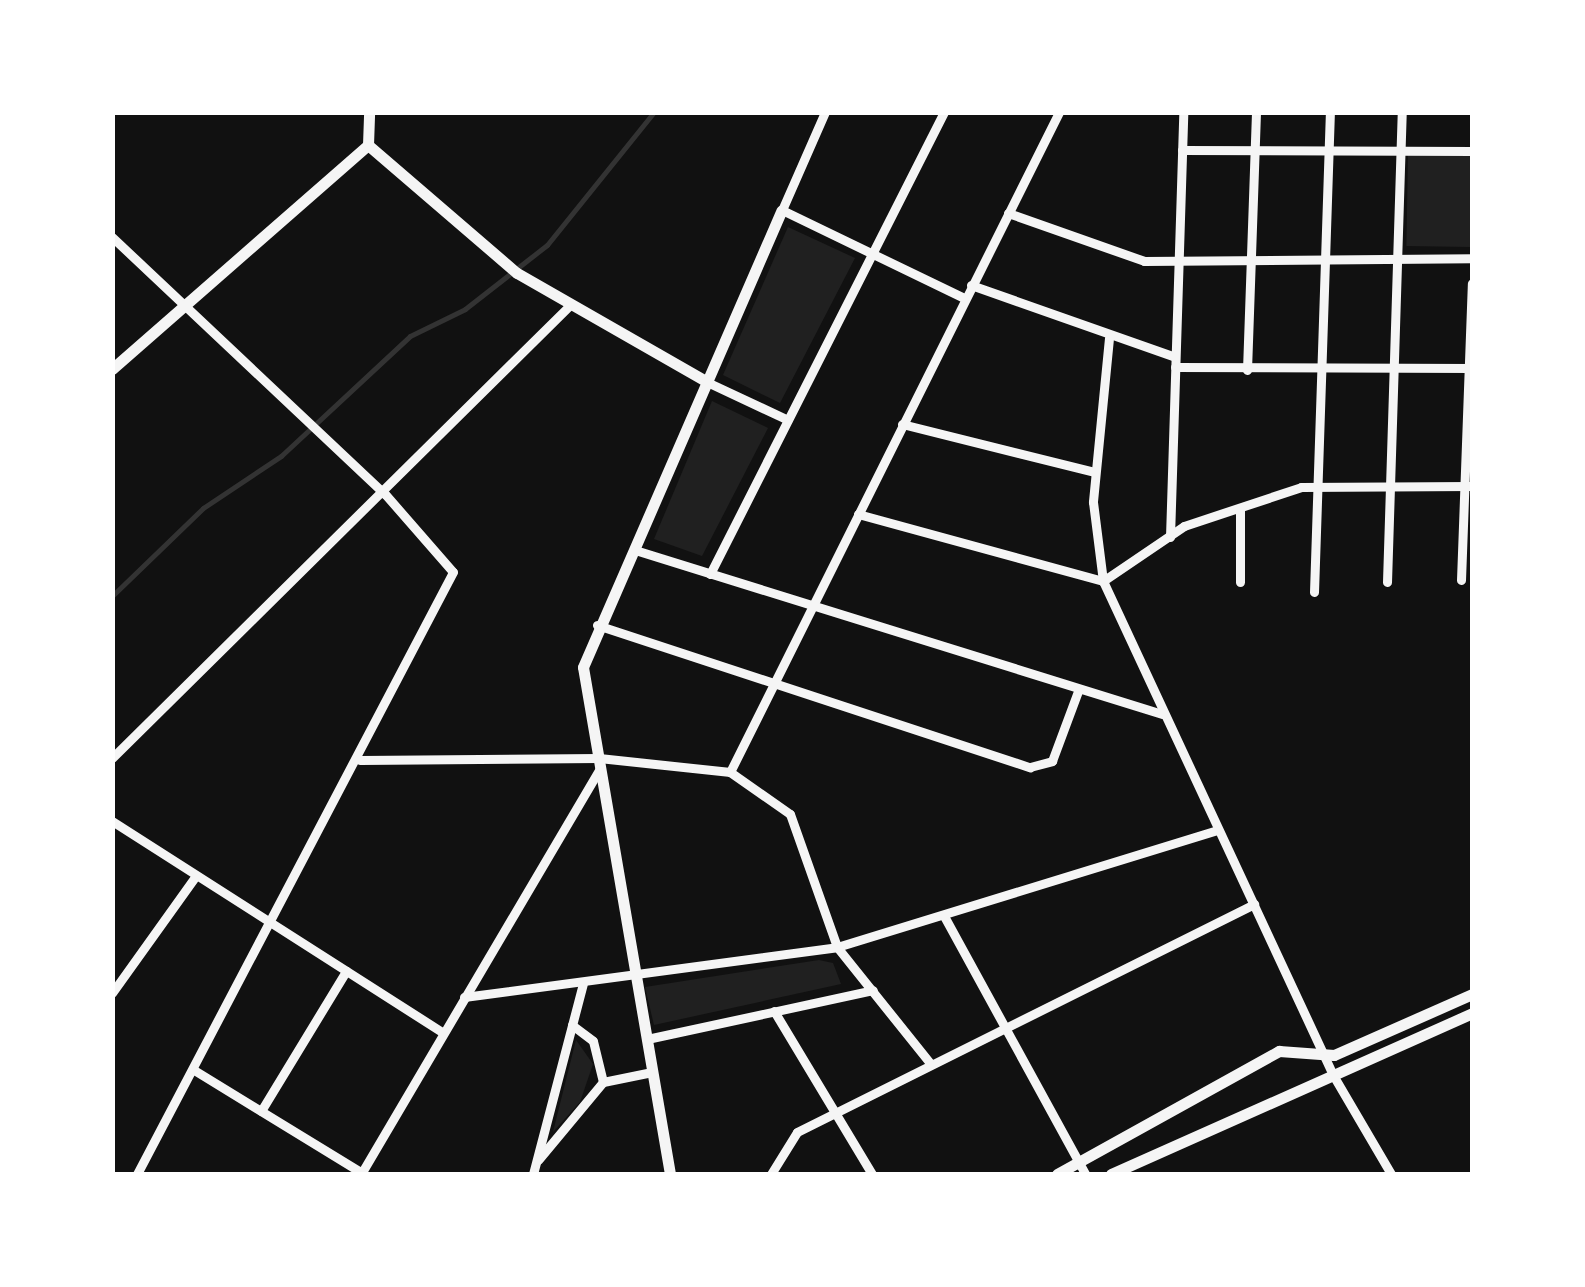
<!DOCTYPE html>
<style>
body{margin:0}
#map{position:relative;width:1585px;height:1287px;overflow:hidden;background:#111;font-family:Inter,sans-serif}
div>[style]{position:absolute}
.green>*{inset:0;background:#202020;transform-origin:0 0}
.stream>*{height:5px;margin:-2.5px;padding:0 2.5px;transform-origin:2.5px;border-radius:2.5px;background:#333}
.minor>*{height:9px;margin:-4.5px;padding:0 4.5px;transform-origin:4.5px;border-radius:4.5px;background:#f5f5f5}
.tertiary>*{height:11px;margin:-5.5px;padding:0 5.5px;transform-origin:5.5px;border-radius:5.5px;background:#f5f5f5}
span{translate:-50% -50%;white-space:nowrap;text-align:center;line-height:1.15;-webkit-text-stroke:10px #fff;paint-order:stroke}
.frame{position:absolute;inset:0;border:115px solid #fff;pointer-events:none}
</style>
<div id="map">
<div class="green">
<div style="left:1408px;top:155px;width:64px;height:91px;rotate:1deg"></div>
<div style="clip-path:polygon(788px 227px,855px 258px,780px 403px,723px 375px)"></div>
<div style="clip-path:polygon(712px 401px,768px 428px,702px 556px,654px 539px)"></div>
<div style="clip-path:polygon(819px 960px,833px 963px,841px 984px,654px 1025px,645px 987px)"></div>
<div style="clip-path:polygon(576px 1040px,593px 1064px,580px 1102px,553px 1132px)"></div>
</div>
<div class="stream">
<div style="left:112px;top:596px;width:127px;rotate:-44deg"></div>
<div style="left:203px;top:508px;width:94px;rotate:-33.7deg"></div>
<div style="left:281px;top:456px;width:176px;rotate:-42.9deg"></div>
<div style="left:410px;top:336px;width:61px;rotate:-26.1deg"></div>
<div style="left:465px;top:309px;width:104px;rotate:-38deg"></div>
<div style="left:547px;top:245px;width:171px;rotate:-51.2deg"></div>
</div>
<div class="minor">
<div style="left:825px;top:112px;width:107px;rotate:113.7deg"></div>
<div style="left:782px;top:210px;width:202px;rotate:25.8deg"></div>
<div style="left:1182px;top:150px;width:290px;rotate:0.2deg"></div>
<div style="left:1008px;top:213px;width:144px;rotate:19.4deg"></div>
<div style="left:1144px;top:261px;width:328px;rotate:-0.5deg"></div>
<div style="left:112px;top:237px;width:375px;rotate:43.3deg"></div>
<div style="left:385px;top:494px;width:103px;rotate:48.9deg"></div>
<div style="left:453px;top:572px;width:680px;rotate:117.7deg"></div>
<div style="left:971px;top:285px;width:216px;rotate:19.4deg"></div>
<div style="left:1109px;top:338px;width:165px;rotate:95.6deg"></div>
<div style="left:1093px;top:502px;width:80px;rotate:82.8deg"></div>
<div style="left:1103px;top:581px;width:545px;rotate:65.03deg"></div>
<div style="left:1333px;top:1075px;width:115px;rotate:59.6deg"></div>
<div style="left:1175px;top:367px;width:297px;rotate:0.2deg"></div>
<div style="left:1247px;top:370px;width:258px;rotate:-88deg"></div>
<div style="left:707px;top:382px;width:89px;rotate:25.1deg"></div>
<div style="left:902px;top:424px;width:198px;rotate:14deg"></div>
<div style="left:1240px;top:508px;width:74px;rotate:90deg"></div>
<div style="left:858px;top:514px;width:254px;rotate:15.3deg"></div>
<div style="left:1103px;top:581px;width:98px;rotate:-34.2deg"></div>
<div style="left:1184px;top:526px;width:123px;rotate:-18.4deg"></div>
<div style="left:1301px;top:487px;width:171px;rotate:-0.3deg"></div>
<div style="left:1170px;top:537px;width:425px;rotate:-88.2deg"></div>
<div style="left:635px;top:550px;width:552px;rotate:17.29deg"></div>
<div style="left:710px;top:574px;width:518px;rotate:-63.14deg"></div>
<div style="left:1461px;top:580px;width:297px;rotate:-87.9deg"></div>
<div style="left:1387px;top:582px;width:470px;rotate:-88.2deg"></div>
<div style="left:1314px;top:592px;width:480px;rotate:-88.1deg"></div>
<div style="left:597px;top:625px;width:456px;rotate:18.2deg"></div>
<div style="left:1030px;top:767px;width:23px;rotate:-15deg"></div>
<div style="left:1052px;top:761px;width:75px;rotate:-69.6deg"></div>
<div style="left:112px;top:758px;width:643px;rotate:-44.68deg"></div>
<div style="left:360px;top:760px;width:239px;rotate:-0.5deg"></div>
<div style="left:599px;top:758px;width:132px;rotate:6.1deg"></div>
<div style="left:730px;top:772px;width:73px;rotate:35deg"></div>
<div style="left:790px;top:814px;width:141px;rotate:70.5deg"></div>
<div style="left:837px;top:947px;width:149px;rotate:51.3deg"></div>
<div style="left:730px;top:772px;width:737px;rotate:-63.5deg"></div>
<div style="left:112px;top:821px;width:393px;rotate:32.6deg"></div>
<div style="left:944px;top:916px;width:294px;rotate:61.3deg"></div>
<div style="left:112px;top:993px;width:143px;rotate:-54.4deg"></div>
<div style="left:464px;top:997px;width:376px;rotate:-7.6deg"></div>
<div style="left:837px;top:947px;width:398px;rotate:-17.1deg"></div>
<div style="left:774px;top:1011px;width:190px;rotate:59deg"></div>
<div style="left:572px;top:1025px;width:26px;rotate:37deg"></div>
<div style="left:593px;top:1041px;width:42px;rotate:76.3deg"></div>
<div style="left:647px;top:1039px;width:231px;rotate:-12.2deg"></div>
<div style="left:194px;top:1070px;width:197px;rotate:31.5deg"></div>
<div style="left:261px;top:1111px;width:164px;rotate:-58.7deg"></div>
<div style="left:538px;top:1160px;width:102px;rotate:-50.2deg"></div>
<div style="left:603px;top:1082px;width:50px;rotate:-11.5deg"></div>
<div style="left:361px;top:1174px;width:471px;rotate:-59.5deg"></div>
<div style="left:533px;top:1174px;width:196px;rotate:-75.3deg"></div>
<div style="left:771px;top:1174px;width:49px;rotate:-58.2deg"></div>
<div style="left:797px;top:1132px;width:511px;rotate:-26.51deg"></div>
</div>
<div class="tertiary">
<div style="left:368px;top:145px;width:196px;rotate:40.7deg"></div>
<div style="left:517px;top:273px;width:219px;rotate:29.8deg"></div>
<div style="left:368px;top:145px;width:33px;rotate:-88deg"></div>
<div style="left:112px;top:369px;width:340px;rotate:-41.2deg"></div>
<div style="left:670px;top:1174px;width:514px;rotate:-99.74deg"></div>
<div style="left:583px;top:667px;width:498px;rotate:-66.5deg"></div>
<div style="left:1057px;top:1174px;width:254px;rotate:-29deg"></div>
<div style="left:1279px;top:1051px;width:55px;rotate:4.2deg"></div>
<div style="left:1334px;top:1055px;width:151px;rotate:-23.8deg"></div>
<div style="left:1111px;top:1174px;width:395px;rotate:-24deg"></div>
</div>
<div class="frame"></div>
</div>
